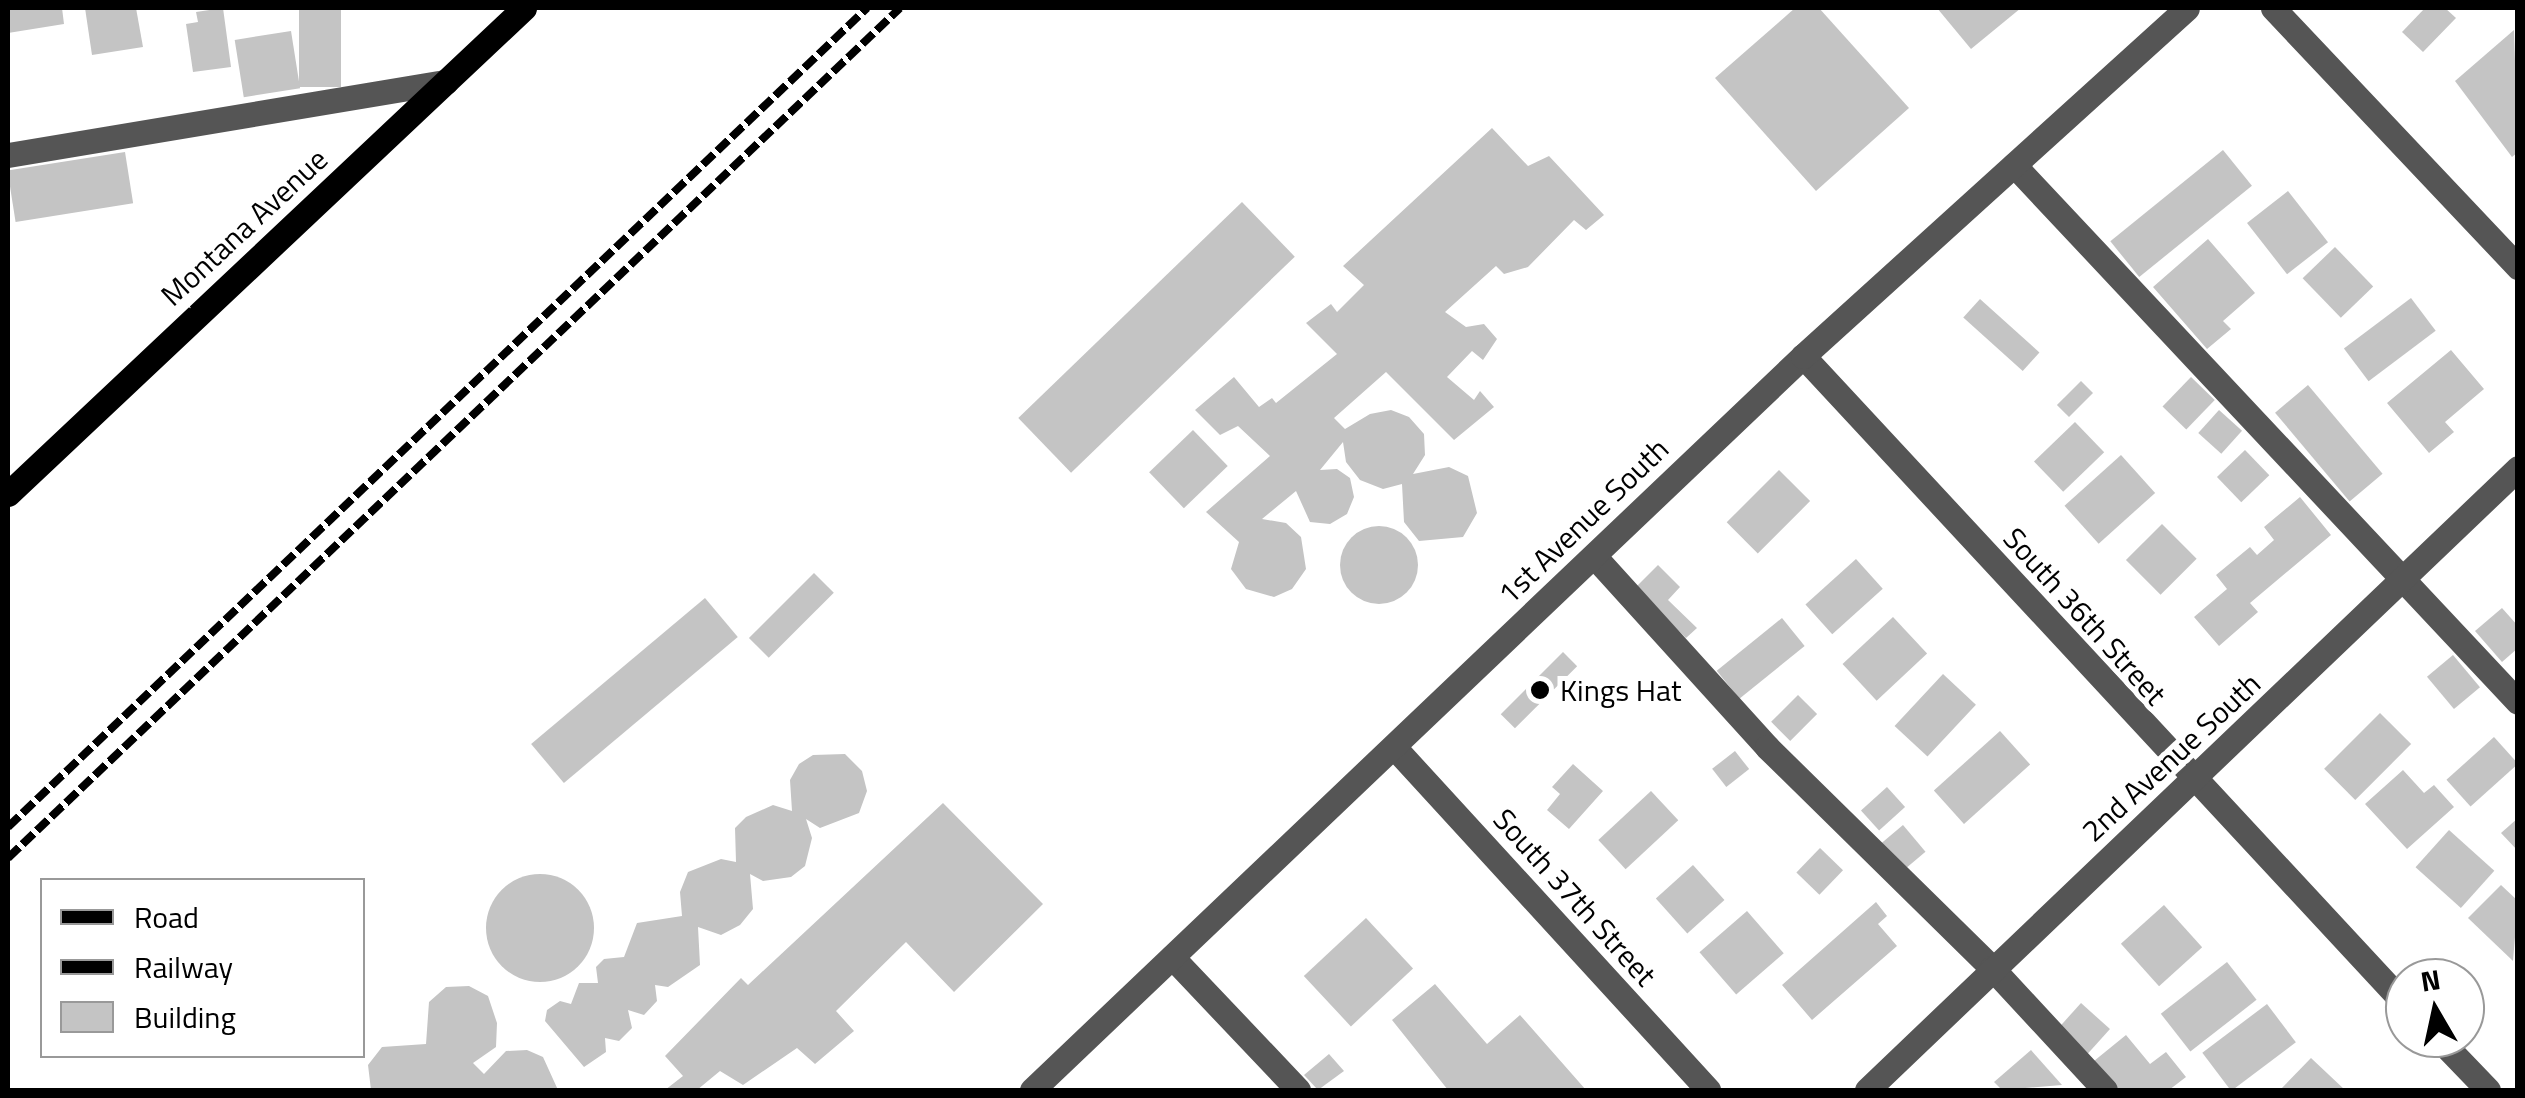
<!DOCTYPE html>
<style>
body{margin:0}
#map{position:relative;width:2525px;height:1098px;overflow:hidden;background:#fff;font-family:"Titillium Web",sans-serif}
div>[style]{position:absolute}
.building>*{inset:0;background:#c4c4c4;transform-origin:0 0}
.round{border-radius:50%}
.minor>*{height:25px;margin:-12.5px;padding:0 12.5px;transform-origin:12.5px;border-radius:12.5px;background:#555}
.major>*{height:25px;margin:-12.5px;padding:0 12.5px;transform-origin:12.5px;border-radius:12.5px;background:#000}
.rail>*{height:8px;margin-top:-4px;transform-origin:0;background:repeating-linear-gradient(90deg,#000 0 15px,transparent 0 20px)}
.dots>*{width:28px;height:28px;translate:-50% -50%;box-sizing:border-box;border:5px solid #fff;border-radius:50%}
span{translate:-50% -50%;white-space:nowrap;text-align:center;line-height:1.15;-webkit-text-stroke:10px #fff;paint-order:stroke}
.street-label{font-size:30px;color:#000}
.poi-label{font-size:30px;color:#000}
.left{translate:0 -50%;text-align:left}
.frame{position:absolute;inset:0;border:10px solid #000;pointer-events:none}
.legend{position:absolute;left:40px;top:878px;width:325px;height:180px;box-sizing:border-box;background:#fff;border:2px solid #999;margin:0;padding:12px 18px;list-style:none;font-size:30px;color:#000}
.legend li{display:flex;align-items:center;gap:20px;height:50px}
.legend b{width:50px;border:2px solid #999}
.north{position:absolute;left:2385px;top:958px;width:100px;height:100px;box-sizing:border-box;background:#fff;border:2px solid #999;border-radius:50%;rotate:351deg;font-size:28px;font-weight:700;line-height:40px;text-align:center;color:#000}
.north::after{content:'';display:block;margin:auto;width:35px;height:45px;background:#000;clip-path:polygon(50% 0,100% 100%,50% 72%,0 100%)}
</style>
<div id="map">
<div class="building">
<div style="clip-path:polygon(8px 8px,62px 8px,64px 24px,8px 33px)"></div>
<div style="clip-path:polygon(85px 8px,136px 8px,143px 47px,92px 55px)"></div>
<div style="clip-path:polygon(223px 8px,231px 67px,193px 72px,186px 24px,198px 22px,196px 12px)"></div>
<div style="left:299px;top:8px;width:42px;height:79px"></div>
<div style="clip-path:polygon(1795px 8px,1819px 8px,1909px 108px,1816px 191px,1715px 78px)"></div>
<div style="clip-path:polygon(1937px 8px,2021px 8px,1971px 49px)"></div>
<div style="clip-path:polygon(2425px 8px,2445px 8px,2456px 18px,2423px 52px,2402px 32px)"></div>
<div style="clip-path:polygon(2514px 30px,2518px 152px,2512px 157px,2455px 81px)"></div>
<div style="left:291px;top:31px;width:58px;height:57px;rotate:81deg"></div>
<div style="clip-path:polygon(1492px 128px,1528px 166px,1549px 156px,1604px 215px,1586px 230px,1574px 220px,1528px 267px,1504px 274px,1496px 266px,1445px 312px,1466px 327px,1484px 324px,1497px 339px,1483px 360px,1472px 351px,1447px 377px,1474px 400px,1480px 391px,1494px 407px,1454px 440px,1386px 372px,1334px 418px,1345px 429px,1370px 414px,1391px 410px,1409px 417px,1424px 434px,1425px 455px,1413px 474px,1449px 467px,1468px 476px,1477px 513px,1463px 537px,1419px 541px,1404px 522px,1402px 484px,1383px 489px,1360px 480px,1346px 462px,1343px 442px,1320px 470px,1337px 469px,1350px 478px,1354px 497px,1347px 514px,1330px 524px,1310px 522px,1296px 491px,1262px 519px,1286px 523px,1301px 537px,1306px 569px,1292px 589px,1274px 597px,1246px 589px,1231px 569px,1239px 542px,1206px 512px,1270px 456px,1238px 426px,1220px 435px,1195px 410px,1234px 377px,1259px 407px,1272px 398px,1276px 403px,1337px 354px,1306px 323px,1331px 304px,1337px 312px,1364px 285px,1343px 266px)"></div>
<div style="left:2223px;top:150px;width:46px;height:145px;rotate:51deg"></div>
<div style="left:125px;top:152px;width:52px;height:119px;rotate:81deg"></div>
<div style="left:2288px;top:191px;width:65px;height:52px;rotate:52deg"></div>
<div style="left:1242px;top:202px;width:76px;height:311px;rotate:46deg"></div>
<div style="clip-path:polygon(2208px 239px,2255px 293px,2223px 321px,2231px 329px,2207px 349px,2153px 287px)"></div>
<div style="left:2335px;top:247px;width:55px;height:45px;rotate:46deg"></div>
<div style="left:2411px;top:298px;width:41px;height:84px;rotate:53deg"></div>
<div style="left:1980px;top:299px;width:80px;height:25px;rotate:42deg"></div>
<div style="clip-path:polygon(2451px 350px,2484px 389px,2445px 422px,2454px 432px,2429px 453px,2387px 403px)"></div>
<div style="left:2191px;top:377px;width:33px;height:41px;rotate:44deg"></div>
<div style="left:2081px;top:381px;width:17px;height:34px;rotate:45deg"></div>
<div style="left:2308px;top:385px;width:116px;height:43px;rotate:50deg"></div>
<div style="left:2219px;top:410px;width:31px;height:31px;rotate:42deg"></div>
<div style="left:2075px;top:422px;width:42px;height:57px;rotate:46deg"></div>
<div style="left:1193px;top:430px;width:50px;height:61px;rotate:46deg"></div>
<div style="left:2245px;top:450px;width:35px;height:39px;rotate:46deg"></div>
<div style="left:2121px;top:455px;width:51px;height:76px;rotate:48deg"></div>
<div style="left:1779px;top:470px;width:44px;height:74px;rotate:45deg"></div>
<div style="clip-path:polygon(2300px 497px,2331px 535px,2250px 603px,2258px 612px,2219px 646px,2194px 617px,2227px 589px,2216px 575px,2250px 547px,2257px 555px,2274px 540px,2264px 527px)"></div>
<div style="left:2162px;top:524px;width:49px;height:51px;rotate:45deg"></div>
<div class="round" style="left:1340px;top:526px;width:78px;height:78px"></div>
<div style="left:1856px;top:559px;width:40px;height:68px;rotate:48deg"></div>
<div style="clip-path:polygon(1658px 565px,1680px 587px,1668px 600px,1697px 628px,1686px 638px,1635px 588px)"></div>
<div style="left:814px;top:573px;width:28px;height:92px;rotate:45deg"></div>
<div style="left:705px;top:598px;width:51px;height:227px;rotate:50deg"></div>
<div style="clip-path:polygon(2502px 608px,2518px 626px,2518px 648px,2502px 662px,2475px 631px)"></div>
<div style="left:1893px;top:617px;width:50px;height:69px;rotate:47deg"></div>
<div style="left:1782px;top:618px;width:36px;height:84px;rotate:51deg"></div>
<div style="left:1563px;top:652px;width:20px;height:88px;rotate:45deg"></div>
<div style="left:2453px;top:655px;width:42px;height:34px;rotate:50deg"></div>
<div style="left:1943px;top:674px;width:45px;height:71px;rotate:43deg"></div>
<div style="left:1798px;top:695px;width:27px;height:38px;rotate:45deg"></div>
<div style="left:2380px;top:713px;width:44px;height:79px;rotate:45deg"></div>
<div style="left:2000px;top:731px;width:45px;height:89px;rotate:48deg"></div>
<div style="left:2494px;top:737px;width:36px;height:64px;rotate:48deg"></div>
<div style="left:1735px;top:751px;width:23px;height:29px;rotate:52deg"></div>
<div style="clip-path:polygon(845px 754px,862px 771px,867px 791px,859px 813px,820px 828px,806px 819px,812px 838px,805px 866px,791px 877px,763px 881px,750px 874px,753px 909px,740px 925px,721px 935px,698px 927px,700px 965px,668px 987px,655px 985px,657px 1001px,644px 1015px,628px 1010px,632px 1028px,619px 1041px,605px 1038px,606px 1052px,584px 1067px,545px 1021px,547px 1010px,560px 1001px,571px 1004px,579px 983px,598px 983px,596px 967px,604px 959px,624px 957px,637px 923px,682px 916px,680px 892px,688px 872px,721px 859px,736px 862px,735px 828px,746px 817px,773px 805px,792px 811px,790px 780px,799px 764px,813px 755px)"></div>
<div style="clip-path:polygon(1573px 764px,1603px 791px,1569px 829px,1547px 810px,1560px 794px,1552px 787px)"></div>
<div style="clip-path:polygon(2403px 770px,2424px 793px,2434px 785px,2454px 807px,2407px 849px,2365px 804px)"></div>
<div style="left:1887px;top:787px;width:27px;height:35px;rotate:48deg"></div>
<div style="left:1651px;top:791px;width:40px;height:72px;rotate:47deg"></div>
<div style="clip-path:polygon(943px 803px,1043px 904px,954px 992px,906px 942px,836px 1011px,854px 1031px,815px 1064px,797px 1048px,743px 1085px,720px 1071px,697px 1090px,665px 1090px,683px 1076px,665px 1056px,741px 978px,748px 985px)"></div>
<div style="clip-path:polygon(2518px 818px,2518px 851px,2501px 833px)"></div>
<div style="left:1903px;top:825px;width:35px;height:31px;rotate:50deg"></div>
<div style="left:2449px;top:830px;width:61px;height:50px;rotate:42deg"></div>
<div style="left:1820px;top:848px;width:32px;height:34px;rotate:44deg"></div>
<div style="left:1693px;top:865px;width:47px;height:50px;rotate:48deg"></div>
<div class="round" style="left:486px;top:874px;width:108px;height:108px"></div>
<div style="clip-path:polygon(2501px 885px,2518px 901px,2513px 961px,2468px 918px)"></div>
<div style="clip-path:polygon(1876px 902px,1887px 916px,1878px 924px,1897px 946px,1812px 1020px,1782px 985px)"></div>
<div style="left:2164px;top:905px;width:57px;height:58px;rotate:48deg"></div>
<div style="left:1747px;top:911px;width:56px;height:63px;rotate:49deg"></div>
<div style="left:1366px;top:918px;width:69px;height:85px;rotate:47deg"></div>
<div style="left:2227px;top:962px;width:48px;height:84px;rotate:52deg"></div>
<div style="clip-path:polygon(1435px 984px,1487px 1044px,1520px 1015px,1586px 1090px,1448px 1090px,1392px 1020px)"></div>
<div style="clip-path:polygon(469px 986px,488px 996px,497px 1023px,496px 1047px,473px 1063px,484px 1074px,506px 1051px,527px 1050px,543px 1057px,558px 1090px,371px 1090px,368px 1065px,382px 1047px,426px 1044px,429px 1002px,446px 987px)"></div>
<div style="left:2081px;top:1003px;width:39px;height:36px;rotate:42deg"></div>
<div style="left:2267px;top:1004px;width:48px;height:81px;rotate:53deg"></div>
<div style="clip-path:polygon(2126px 1035px,2150px 1064px,2166px 1052px,2186px 1077px,2169px 1090px,2119px 1090px,2094px 1061px)"></div>
<div style="clip-path:polygon(2031px 1050px,2062px 1085px,2002px 1090px,1994px 1082px)"></div>
<div style="clip-path:polygon(1329px 1054px,1344px 1071px,1318px 1090px,1304px 1075px)"></div>
<div style="clip-path:polygon(2311px 1058px,2345px 1090px,2280px 1090px)"></div>
</div>
<div class="minor">
<div style="left:2273px;top:8px;width:357px;rotate:46.6deg"></div>
<div style="left:8px;top:155px;width:444px;rotate:-9.5deg"></div>
<div style="left:2014px;top:165px;width:736px;rotate:46.82deg"></div>
<div style="left:1803px;top:356px;width:884px;rotate:47.11deg"></div>
<div style="left:1594px;top:556px;width:258px;rotate:47.8deg"></div>
<div style="left:1767px;top:747px;width:315px;rotate:44.5deg"></div>
<div style="left:1992px;top:968px;width:166px;rotate:47.2deg"></div>
<div style="left:1394px;top:747px;width:465px;rotate:47.5deg"></div>
<div style="left:1172px;top:957px;width:183px;rotate:46.5deg"></div>
<div style="left:2438px;top:1038px;width:72px;rotate:46.1deg"></div>
<div style="left:1032px;top:1090px;width:1065px;rotate:-43.59deg"></div>
<div style="left:1803px;top:356px;width:518px;rotate:-42.18deg"></div>
<div style="left:1867px;top:1090px;width:900px;rotate:-43.69deg"></div>
</div>
<div class="major">
<div style="left:8px;top:494px;width:709px;rotate:-43.29deg"></div>
</div>
<div class="rail">
<div style="left:8px;top:827px;width:1187px;rotate:-43.63deg"></div>
<div style="left:8px;top:858px;width:1232px;rotate:-43.62deg"></div>
</div>
<div class="dots">
<div style="left:1540px;top:690px;background:#000"></div>
</div>
<div class="street-label">
<span style="left:244px;top:227px;rotate:-43deg">Montana Avenue</span>
<span style="left:1583px;top:521px;rotate:-44deg">1st Avenue South</span>
<span style="left:2085px;top:616px;rotate:48deg">South 36th Street</span>
<span style="left:2171px;top:757px;rotate:-43deg">2nd Avenue South</span>
<span style="left:1575px;top:897px;rotate:48deg">South 37th Street</span>
</div>
<div class="poi-label">
<span class="left" style="left:1560px;top:690px">Kings Hat</span>
</div>
<div class="frame"></div>
<ul class="legend">
<li><b style="height:12px;background:#000"></b>Road</li>
<li><b style="height:12px;background:#000"></b>Railway</li>
<li><b style="height:28px;background:#c4c4c4"></b>Building</li>
</ul>
<div class="north">N</div>
</div>
